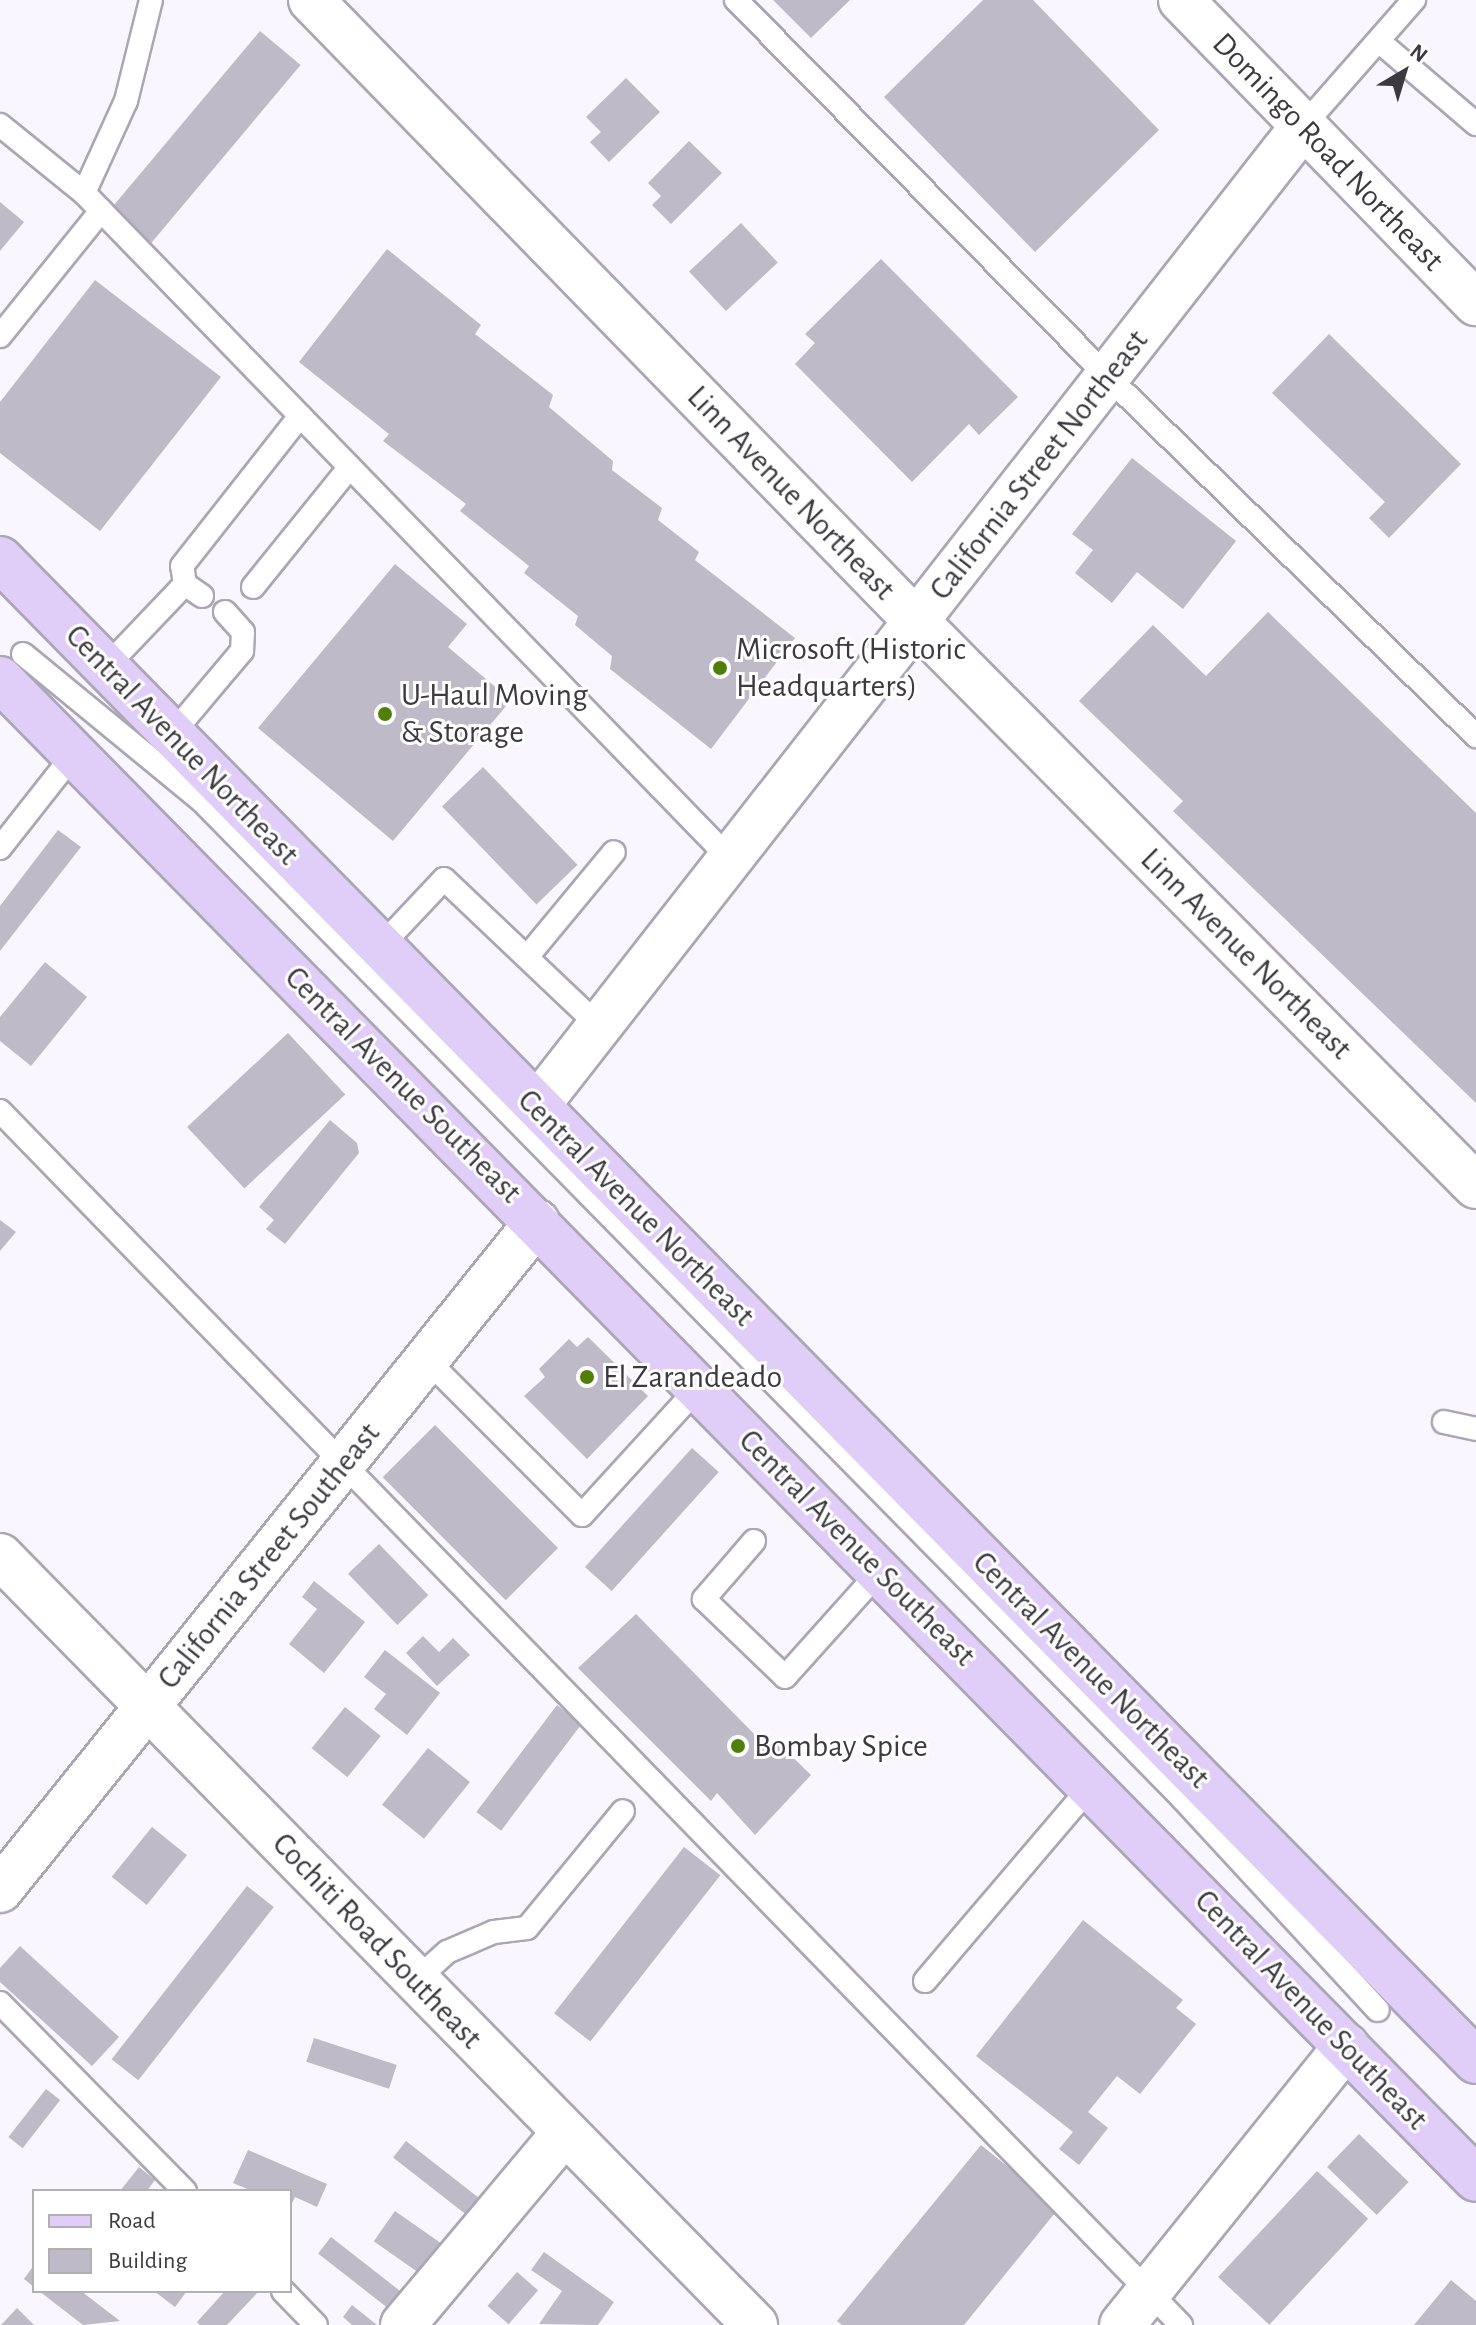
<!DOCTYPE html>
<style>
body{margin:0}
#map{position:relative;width:1476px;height:2325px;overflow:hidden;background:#f9f6ff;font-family:"Alegreya Sans",sans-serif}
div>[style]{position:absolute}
.building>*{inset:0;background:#bfbac7;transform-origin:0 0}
.roads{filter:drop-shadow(2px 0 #aca6b4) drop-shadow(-2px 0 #aca6b4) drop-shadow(0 2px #aca6b4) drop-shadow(0 -2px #aca6b4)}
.service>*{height:22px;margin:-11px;padding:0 11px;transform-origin:11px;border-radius:11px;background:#fff}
.minor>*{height:44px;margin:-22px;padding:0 22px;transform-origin:22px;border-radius:22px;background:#fff}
.primary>*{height:44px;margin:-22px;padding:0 22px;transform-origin:22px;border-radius:22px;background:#e0cef8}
.dots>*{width:22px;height:22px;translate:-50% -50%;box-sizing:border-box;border:4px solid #fff;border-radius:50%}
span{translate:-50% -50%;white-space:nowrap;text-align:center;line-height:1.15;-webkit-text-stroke:6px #fff;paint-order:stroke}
.street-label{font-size:32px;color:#3c3a40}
.poi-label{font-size:32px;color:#3c3a40}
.left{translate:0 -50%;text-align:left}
.legend{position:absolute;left:32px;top:2189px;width:260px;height:104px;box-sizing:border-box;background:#fff;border:2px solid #b1b0b3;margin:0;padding:10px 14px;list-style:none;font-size:24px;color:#3c3a40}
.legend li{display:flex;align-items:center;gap:16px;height:40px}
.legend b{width:40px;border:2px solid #b1b0b3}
.north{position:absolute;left:1364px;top:32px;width:80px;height:80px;-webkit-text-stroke:6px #fff;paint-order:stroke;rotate:38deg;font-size:22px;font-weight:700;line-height:32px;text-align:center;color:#3c3a40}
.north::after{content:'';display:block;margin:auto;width:28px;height:36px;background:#3c3a40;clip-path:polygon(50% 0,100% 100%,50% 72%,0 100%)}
</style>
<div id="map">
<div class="building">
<div style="clip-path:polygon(773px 0,850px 0,811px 38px)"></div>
<div style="clip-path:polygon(983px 0,1033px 0,1159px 130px,1035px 252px,884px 97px)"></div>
<div style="left:260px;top:31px;width:53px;height:232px;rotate:40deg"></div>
<div style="clip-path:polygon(626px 78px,660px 112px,609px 162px,590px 142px,601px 132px,586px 117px)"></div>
<div style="clip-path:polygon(689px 141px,722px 173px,671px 224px,652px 205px,661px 196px,648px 183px)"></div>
<div style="clip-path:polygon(0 202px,24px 222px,0 251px)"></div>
<div style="left:741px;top:223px;width:54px;height:71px;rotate:47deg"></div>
<div style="clip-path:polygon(387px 249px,481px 325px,475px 334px,553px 395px,549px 407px,613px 461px,612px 470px,662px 508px,658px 520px,699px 552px,695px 560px,795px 638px,711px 749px,610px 669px,612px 656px,575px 625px,578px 616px,524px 573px,529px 566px,460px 511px,466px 504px,383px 441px,389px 434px,299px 362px)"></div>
<div style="clip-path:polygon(881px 259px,1018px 397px,979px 435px,969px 424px,912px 482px,795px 364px,815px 343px,805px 334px)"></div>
<div style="clip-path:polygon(95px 280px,221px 377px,100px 531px,0 453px,0 402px)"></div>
<div style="clip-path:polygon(1329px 334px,1461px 464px,1389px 538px,1369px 518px,1385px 502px,1272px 393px)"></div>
<div style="clip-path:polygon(1132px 458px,1236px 541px,1183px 609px,1137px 572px,1112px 603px,1075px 573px,1093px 550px,1072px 534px)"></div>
<div style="clip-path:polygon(395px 564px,467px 624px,448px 647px,511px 700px,393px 841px,258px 728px)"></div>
<div style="clip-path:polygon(1268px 612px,1476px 813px,1476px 1103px,1173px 811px,1183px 801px,1079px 701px,1153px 625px,1206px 676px)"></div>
<div style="left:483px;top:767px;width:136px;height:57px;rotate:46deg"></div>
<div style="clip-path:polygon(58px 830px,81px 847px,0 951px,0 906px)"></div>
<div style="clip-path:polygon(45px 962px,87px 997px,31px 1066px,0 1041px,0 1017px)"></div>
<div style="left:288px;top:1033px;width:84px;height:138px;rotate:47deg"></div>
<div style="clip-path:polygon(330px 1120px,357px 1143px,359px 1153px,285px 1244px,266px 1229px,274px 1220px,259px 1207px)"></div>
<div style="clip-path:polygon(0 1220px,16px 1232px,0 1251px)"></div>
<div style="clip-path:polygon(588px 1337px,648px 1396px,587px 1459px,524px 1396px,545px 1377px,539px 1369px,569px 1339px,577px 1347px)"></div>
<div style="left:435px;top:1425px;width:174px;height:74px;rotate:45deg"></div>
<div style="left:692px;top:1448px;width:36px;height:160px;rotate:42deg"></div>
<div style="left:379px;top:1544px;width:71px;height:43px;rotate:46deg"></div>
<div style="clip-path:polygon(314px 1581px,365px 1622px,324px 1673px,289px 1644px,317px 1609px,302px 1597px)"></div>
<div style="clip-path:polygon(636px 1614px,766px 1746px,774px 1739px,811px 1775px,755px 1835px,717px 1793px,711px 1801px,578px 1668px)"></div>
<div style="clip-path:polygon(423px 1636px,439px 1652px,453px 1638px,470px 1655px,437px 1686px,406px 1653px)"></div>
<div style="clip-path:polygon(385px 1650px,440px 1693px,407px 1735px,374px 1709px,386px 1694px,364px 1677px)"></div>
<div style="left:557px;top:1705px;width:31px;height:134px;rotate:37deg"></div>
<div style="left:345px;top:1707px;width:46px;height:53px;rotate:39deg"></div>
<div style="left:428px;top:1748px;width:54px;height:73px;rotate:39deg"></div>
<div style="left:152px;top:1827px;width:45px;height:64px;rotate:39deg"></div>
<div style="left:684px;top:1847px;width:46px;height:211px;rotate:38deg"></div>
<div style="left:247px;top:1886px;width:34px;height:220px;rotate:38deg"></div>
<div style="clip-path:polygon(1083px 1920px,1183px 2000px,1176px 2008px,1196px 2024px,1140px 2094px,1117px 2076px,1088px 2112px,1108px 2128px,1079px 2165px,1059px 2149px,1073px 2132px,976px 2056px)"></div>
<div style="clip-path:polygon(20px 1946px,119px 2037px,92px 2066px,0 1982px,0 1968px)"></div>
<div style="left:314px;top:2038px;width:87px;height:25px;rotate:18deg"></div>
<div style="left:46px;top:2089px;width:18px;height:61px;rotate:38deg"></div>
<div style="left:1359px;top:2134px;width:69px;height:46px;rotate:44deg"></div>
<div style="left:406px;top:2141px;width:93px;height:21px;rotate:38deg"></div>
<div style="clip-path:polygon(981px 2145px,1059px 2208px,964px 2325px,842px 2325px,837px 2321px)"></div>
<div style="clip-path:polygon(248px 2150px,327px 2184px,317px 2207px,295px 2197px,290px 2208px,290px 2191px,252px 2191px,233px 2183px)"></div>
<div style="clip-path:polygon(139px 2167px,155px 2180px,147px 2191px,120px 2191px)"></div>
<div style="left:1317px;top:2171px;width:70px;height:145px;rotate:43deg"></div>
<div style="left:395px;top:2211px;width:57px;height:37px;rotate:35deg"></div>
<div style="left:331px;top:2237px;width:90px;height:21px;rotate:38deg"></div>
<div style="clip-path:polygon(544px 2252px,614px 2302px,598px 2325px,539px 2324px,562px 2291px,531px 2270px)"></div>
<div style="clip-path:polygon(34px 2265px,34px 2287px,24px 2279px)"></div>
<div style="left:517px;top:2272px;width:28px;height:45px;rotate:41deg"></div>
<div style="clip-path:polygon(1451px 2280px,1476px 2301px,1476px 2325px,1414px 2325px)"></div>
<div style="clip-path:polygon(39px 2291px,81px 2291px,120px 2321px,83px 2325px)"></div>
<div style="clip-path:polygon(154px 2291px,187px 2291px,175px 2307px)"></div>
<div style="clip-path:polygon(225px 2291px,259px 2291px,227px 2325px,200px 2325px,197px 2322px)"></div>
<div style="clip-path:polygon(352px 2305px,377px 2325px,352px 2325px,343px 2317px)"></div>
<div style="clip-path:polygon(17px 2308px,34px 2325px,1px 2325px)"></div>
</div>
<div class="roads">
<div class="service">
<div style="left:736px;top:0;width:528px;rotate:45.38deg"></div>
<div style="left:1107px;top:376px;width:516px;rotate:44.29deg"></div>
<div style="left:1381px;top:43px;width:125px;rotate:40.5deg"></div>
<div style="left:0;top:125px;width:108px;rotate:39deg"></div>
<div style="left:84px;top:193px;width:928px;rotate:45.87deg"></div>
<div style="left:1304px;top:125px;width:167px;rotate:-48.7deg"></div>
<div style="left:84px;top:193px;width:101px;rotate:-65.5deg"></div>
<div style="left:126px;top:101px;width:104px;rotate:-76.1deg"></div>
<div style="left:0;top:336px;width:161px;rotate:-51.1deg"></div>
<div style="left:253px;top:587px;width:154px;rotate:-51.1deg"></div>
<div style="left:202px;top:596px;width:21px;rotate:-145deg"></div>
<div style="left:185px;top:584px;width:18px;rotate:-99deg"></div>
<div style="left:182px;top:566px;width:191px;rotate:-51.8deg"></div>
<div style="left:23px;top:654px;width:232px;rotate:39.4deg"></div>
<div style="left:202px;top:801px;width:1399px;rotate:45.49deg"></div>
<div style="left:1183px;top:1799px;width:287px;rotate:47.3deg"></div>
<div style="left:106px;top:667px;width:115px;rotate:-46.4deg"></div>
<div style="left:172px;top:734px;width:109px;rotate:-49.9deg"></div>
<div style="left:242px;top:651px;width:19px;rotate:-87deg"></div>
<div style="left:243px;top:632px;width:27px;rotate:-132deg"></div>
<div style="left:0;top:848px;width:120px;rotate:-51.8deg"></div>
<div style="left:380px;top:947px;width:93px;rotate:-46.7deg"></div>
<div style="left:444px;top:879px;width:214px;rotate:43.5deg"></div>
<div style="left:527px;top:957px;width:136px;rotate:-50.4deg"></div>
<div style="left:0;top:1111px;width:1694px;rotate:45.79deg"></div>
<div style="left:427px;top:1360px;width:219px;rotate:45deg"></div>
<div style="left:582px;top:1515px;width:173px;rotate:-47.6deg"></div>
<div style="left:1444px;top:1422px;width:33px;rotate:12deg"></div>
<div style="left:754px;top:1541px;width:77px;rotate:130.8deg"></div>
<div style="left:704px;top:1599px;width:112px;rotate:43.9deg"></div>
<div style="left:785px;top:1677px;width:142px;rotate:-48.1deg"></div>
<div style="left:416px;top:1980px;width:42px;rotate:-42.1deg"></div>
<div style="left:447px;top:1952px;width:51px;rotate:-23.1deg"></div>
<div style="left:494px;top:1932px;width:33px;rotate:-7deg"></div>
<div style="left:527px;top:1928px;width:151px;rotate:-50.6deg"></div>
<div style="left:925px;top:1981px;width:256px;rotate:-49.6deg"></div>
<div style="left:0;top:2003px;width:264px;rotate:45.5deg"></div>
<div style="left:283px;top:2291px;width:47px;rotate:45.9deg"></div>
</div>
<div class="minor">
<div style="left:311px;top:0;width:868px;rotate:45.75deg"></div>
<div style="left:917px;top:622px;width:794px;rotate:45.26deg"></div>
<div style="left:1181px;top:0;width:423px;rotate:45.8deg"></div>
<div style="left:536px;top:1107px;width:1247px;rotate:-51.97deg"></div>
<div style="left:0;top:1556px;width:1078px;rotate:45.53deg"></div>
<div style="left:0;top:1890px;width:857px;rotate:-51.2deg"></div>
<div style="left:403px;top:2325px;width:251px;rotate:-50deg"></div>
<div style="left:1122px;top:2325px;width:358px;rotate:-51.2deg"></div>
</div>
<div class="primary">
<div style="left:0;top:559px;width:2106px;rotate:45.5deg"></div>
<div style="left:0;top:679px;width:2104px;rotate:45.46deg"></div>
</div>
</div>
<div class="dots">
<div style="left:720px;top:668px;background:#517f0a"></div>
<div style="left:385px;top:714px;background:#517f0a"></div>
<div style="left:587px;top:1377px;background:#517f0a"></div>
<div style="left:738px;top:1746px;background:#517f0a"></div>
</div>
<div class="street-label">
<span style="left:1328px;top:152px;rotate:46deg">Domingo Road Northeast</span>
<span style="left:1039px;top:465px;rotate:-52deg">California Street Northeast</span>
<span style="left:791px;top:493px;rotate:46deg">Linn Avenue Northeast</span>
<span style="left:182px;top:745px;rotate:46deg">Central Avenue Northeast</span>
<span style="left:1246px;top:954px;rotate:45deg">Linn Avenue Northeast</span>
<span style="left:403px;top:1085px;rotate:45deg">Central Avenue Southeast</span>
<span style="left:636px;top:1208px;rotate:45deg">Central Avenue Northeast</span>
<span style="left:857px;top:1548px;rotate:45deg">Central Avenue Southeast</span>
<span style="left:269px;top:1556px;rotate:-51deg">California Street Southeast</span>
<span style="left:1091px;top:1670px;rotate:45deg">Central Avenue Northeast</span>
<span style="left:377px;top:1941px;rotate:46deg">Cochiti Road Southeast</span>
<span style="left:1311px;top:2010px;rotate:46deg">Central Avenue Southeast</span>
</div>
<div class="poi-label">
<span class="left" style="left:736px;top:668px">Microsoft (Historic<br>Headquarters)</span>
<span class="left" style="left:401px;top:714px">U-Haul Moving<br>&amp; Storage</span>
<span class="left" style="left:603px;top:1377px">El Zarandeado</span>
<span class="left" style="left:754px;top:1746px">Bombay Spice</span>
</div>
<ul class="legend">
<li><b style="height:10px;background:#e0cef8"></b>Road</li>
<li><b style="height:22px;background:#bfbac7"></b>Building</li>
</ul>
<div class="north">N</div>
</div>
